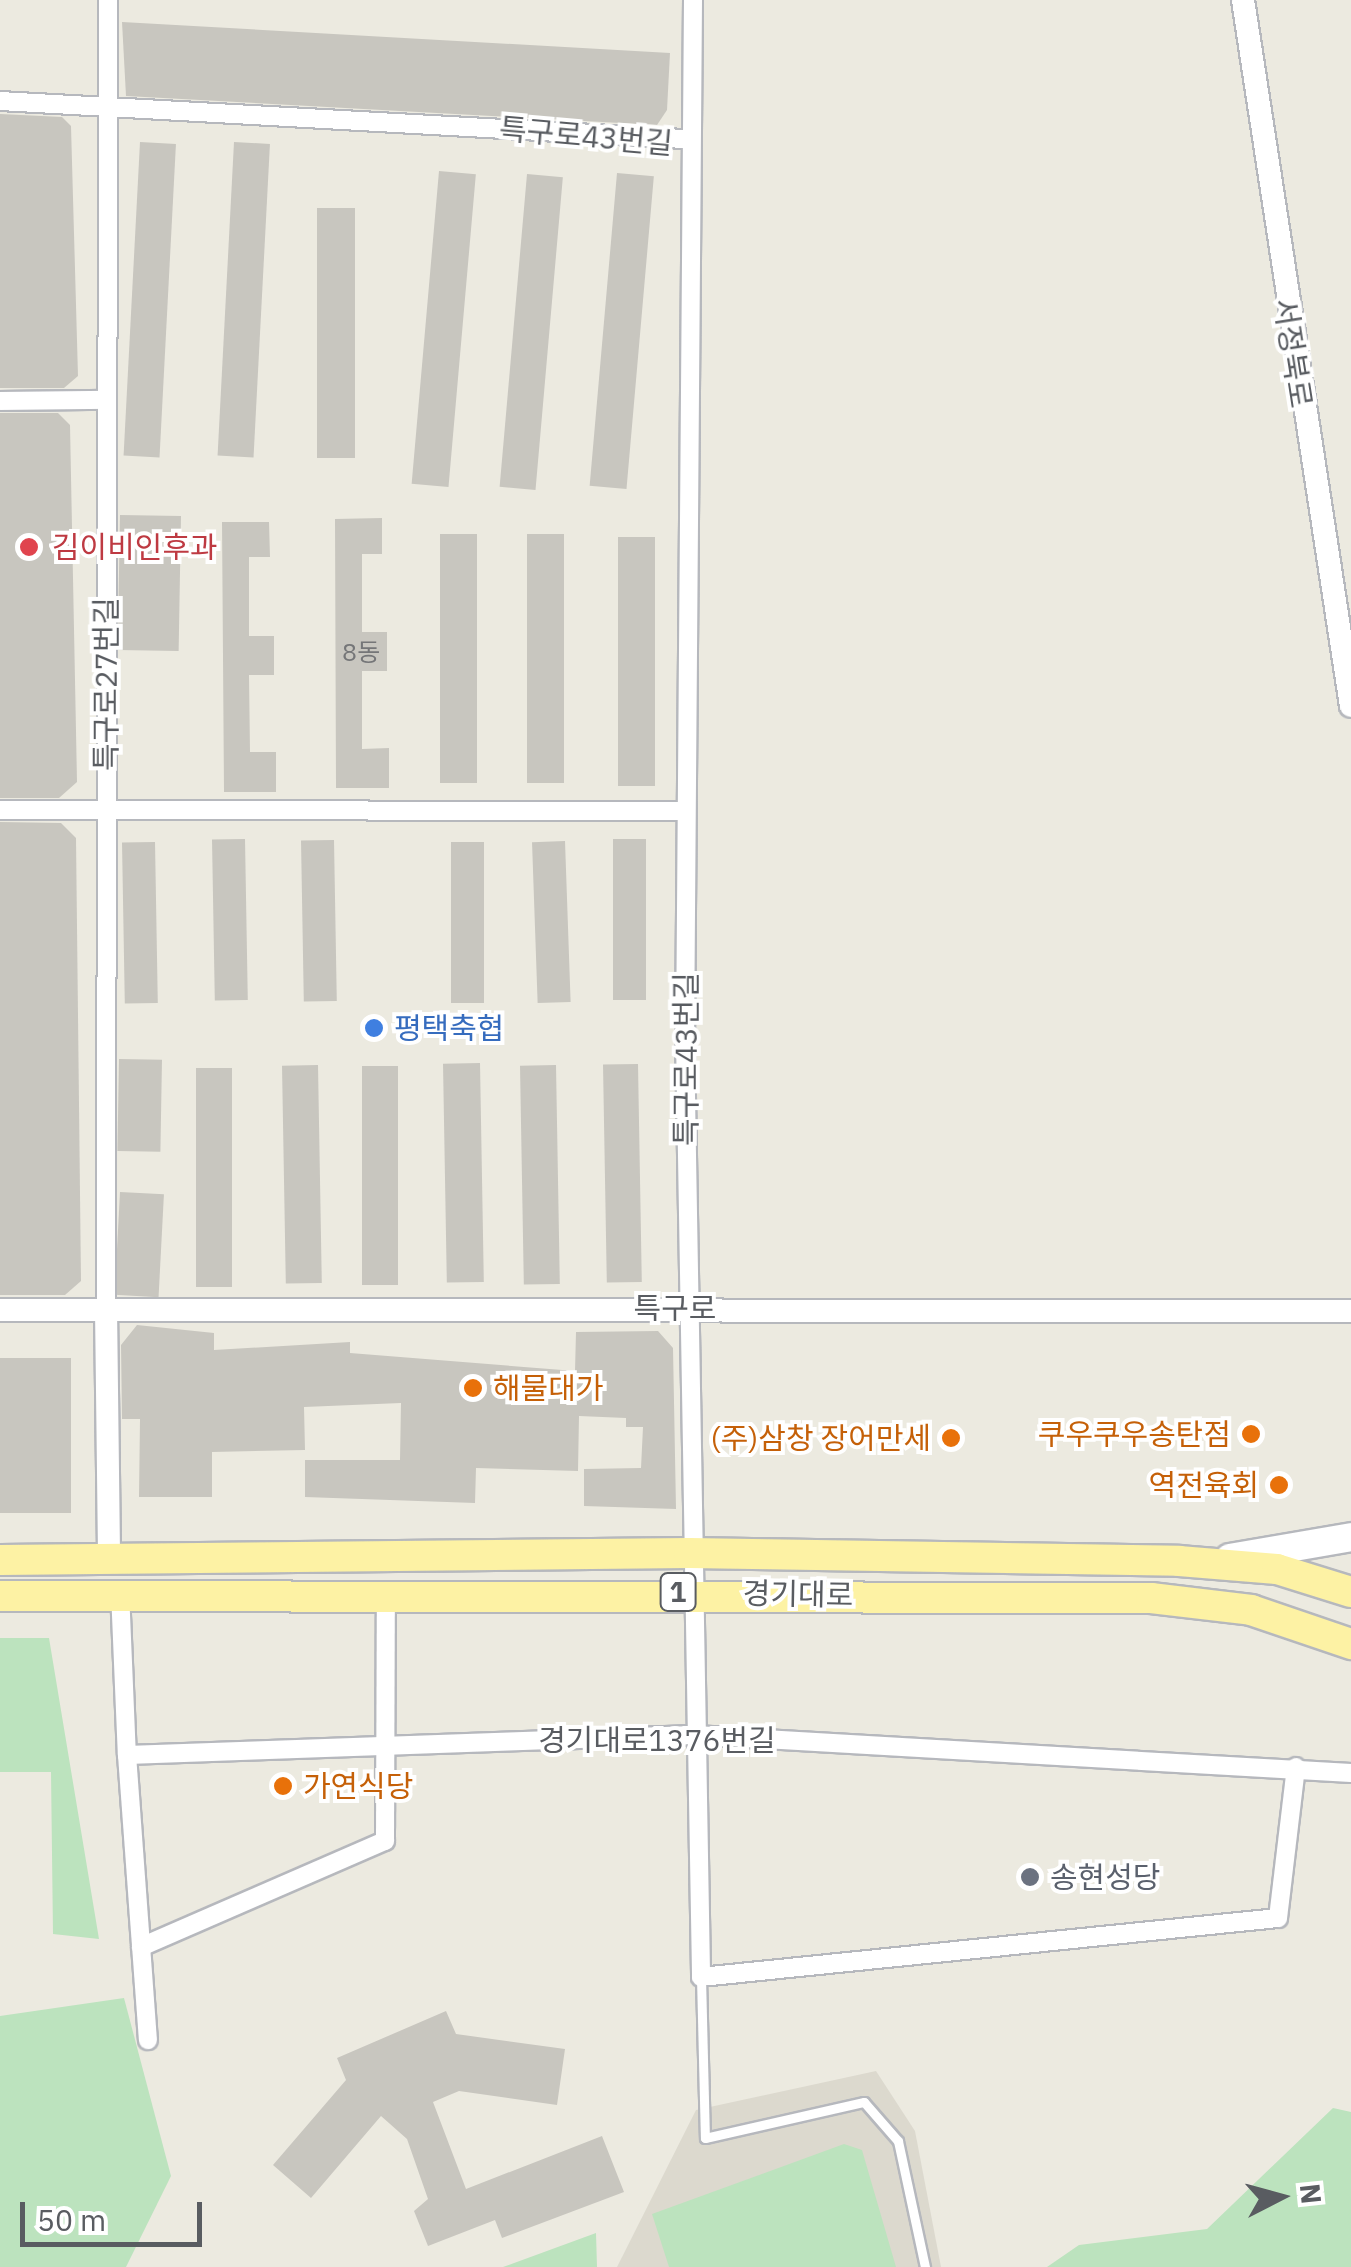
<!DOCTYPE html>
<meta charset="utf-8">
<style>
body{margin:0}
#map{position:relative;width:1351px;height:2267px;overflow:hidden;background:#eceae0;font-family:"IBM Plex Sans","Noto Sans KR",sans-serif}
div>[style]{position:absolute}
.education>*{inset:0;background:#dcd9ce}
.green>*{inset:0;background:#bce3be}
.building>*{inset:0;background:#c8c6bf;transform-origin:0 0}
.roads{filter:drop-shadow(2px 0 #b6b8bd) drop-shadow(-2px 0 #b6b8bd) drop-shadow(0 2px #b6b8bd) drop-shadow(0 -2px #b6b8bd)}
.service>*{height:9px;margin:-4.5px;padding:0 4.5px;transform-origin:4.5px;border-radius:4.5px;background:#fff}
.minor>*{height:18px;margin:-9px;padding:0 9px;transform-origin:9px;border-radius:9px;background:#fff}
.tertiary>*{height:22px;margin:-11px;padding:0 11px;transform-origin:11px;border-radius:11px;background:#fff}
.secondary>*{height:28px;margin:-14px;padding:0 14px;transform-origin:14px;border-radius:14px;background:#fff}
.primary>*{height:30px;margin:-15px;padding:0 15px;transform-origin:15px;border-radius:15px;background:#fdf2a4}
.dots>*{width:28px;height:28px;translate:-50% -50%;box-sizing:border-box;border:5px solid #fff;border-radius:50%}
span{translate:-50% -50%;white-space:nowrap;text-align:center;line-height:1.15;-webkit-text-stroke:8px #fff;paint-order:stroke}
.number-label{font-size:25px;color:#757678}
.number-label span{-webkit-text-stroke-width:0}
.shield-label span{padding:2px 8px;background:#fff;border:2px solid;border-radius:8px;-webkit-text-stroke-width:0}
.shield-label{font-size:28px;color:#595c61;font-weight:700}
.street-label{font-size:30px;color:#595c61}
.health-label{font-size:30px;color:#be3a42}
.left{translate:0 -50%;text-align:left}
.shop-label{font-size:30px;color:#366cbe}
.food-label{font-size:30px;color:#c56008}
.right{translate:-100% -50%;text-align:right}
.worship-label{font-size:30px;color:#5b616d}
.north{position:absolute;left:1231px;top:2147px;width:100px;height:100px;-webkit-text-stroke:8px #fff;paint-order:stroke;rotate:84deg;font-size:28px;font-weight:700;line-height:40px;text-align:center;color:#595c61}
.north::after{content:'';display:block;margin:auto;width:35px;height:45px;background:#595c61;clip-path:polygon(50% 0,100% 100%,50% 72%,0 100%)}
.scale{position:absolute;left:20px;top:2202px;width:182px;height:45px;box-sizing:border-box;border:5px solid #595c61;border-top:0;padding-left:12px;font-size:30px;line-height:35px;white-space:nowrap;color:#595c61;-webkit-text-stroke:8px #fff;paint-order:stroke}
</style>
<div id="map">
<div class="education">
<div style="clip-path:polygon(876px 2071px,915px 2131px,941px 2267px,617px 2267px,696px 2110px)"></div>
</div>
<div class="green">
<div style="clip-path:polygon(0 1638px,49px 1638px,99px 1939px,53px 1934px,51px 1772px,0 1772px)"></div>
<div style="clip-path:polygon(124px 1998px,171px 2176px,126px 2267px,0 2267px,0 2016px)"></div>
<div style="clip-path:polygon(1333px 2108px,1351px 2112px,1351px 2267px,1047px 2267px,1079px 2245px,1207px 2229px)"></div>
<div style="clip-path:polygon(844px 2144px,862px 2150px,896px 2267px,669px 2267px,652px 2214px)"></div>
<div style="clip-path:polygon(596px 2233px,597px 2267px,503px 2267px)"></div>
</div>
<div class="building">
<div style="clip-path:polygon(122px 22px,670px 53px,667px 110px,657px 125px,126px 96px)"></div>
<div style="clip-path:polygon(0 114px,62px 117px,71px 126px,78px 376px,64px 388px,0 388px)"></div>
<div style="left:140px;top:142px;width:36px;height:314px;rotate:3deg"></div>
<div style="left:234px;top:142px;width:36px;height:314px;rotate:3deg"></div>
<div style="left:439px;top:171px;width:37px;height:314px;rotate:5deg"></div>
<div style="left:617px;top:173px;width:37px;height:314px;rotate:5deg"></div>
<div style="left:527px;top:174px;width:36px;height:314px;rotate:5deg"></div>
<div style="left:355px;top:208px;width:250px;height:38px;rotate:90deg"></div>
<div style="clip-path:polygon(0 413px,58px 413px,70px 425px,77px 782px,59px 798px,0 798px)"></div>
<div style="left:120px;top:515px;width:61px;height:135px;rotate:1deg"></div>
<div style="clip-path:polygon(382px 518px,382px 554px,362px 554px,362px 632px,387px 632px,387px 671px,362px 671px,362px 749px,389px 748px,389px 788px,336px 788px,335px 519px)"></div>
<div style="clip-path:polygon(222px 522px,269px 522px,270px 557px,249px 557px,249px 636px,274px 636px,274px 675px,249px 675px,250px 752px,276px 752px,276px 792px,224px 792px)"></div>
<div style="left:440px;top:534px;width:37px;height:249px"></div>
<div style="left:527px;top:534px;width:37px;height:249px"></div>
<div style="left:618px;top:537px;width:37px;height:249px"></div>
<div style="clip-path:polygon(0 822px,61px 823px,76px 838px,81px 1281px,65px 1295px,0 1295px)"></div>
<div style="left:245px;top:839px;width:161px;height:33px;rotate:89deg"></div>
<div style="left:613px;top:839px;width:33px;height:161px"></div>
<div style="left:334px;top:840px;width:161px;height:33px;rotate:89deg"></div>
<div style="left:565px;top:841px;width:161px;height:33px;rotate:88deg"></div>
<div style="left:155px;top:842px;width:161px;height:33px;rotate:89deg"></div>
<div style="left:451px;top:842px;width:33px;height:161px"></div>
<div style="left:119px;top:1059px;width:43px;height:92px;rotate:1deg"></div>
<div style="left:480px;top:1063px;width:219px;height:37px;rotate:89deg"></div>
<div style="left:638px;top:1064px;width:218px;height:35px;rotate:89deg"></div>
<div style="left:318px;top:1065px;width:218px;height:36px;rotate:89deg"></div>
<div style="left:556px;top:1065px;width:219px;height:36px;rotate:89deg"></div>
<div style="left:362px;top:1066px;width:36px;height:219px"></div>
<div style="left:196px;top:1068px;width:36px;height:219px"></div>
<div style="left:120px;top:1192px;width:44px;height:103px;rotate:3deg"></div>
<div style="clip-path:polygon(137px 1325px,214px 1333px,214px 1350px,350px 1342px,350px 1353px,575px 1371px,576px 1332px,658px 1331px,673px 1348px,676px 1509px,584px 1506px,584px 1469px,641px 1468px,643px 1427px,626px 1427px,626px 1418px,579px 1416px,578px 1471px,476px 1468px,475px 1503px,305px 1497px,305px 1460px,400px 1460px,401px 1403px,304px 1407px,305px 1450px,212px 1452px,212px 1497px,139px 1497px,140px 1419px,122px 1419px,121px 1345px)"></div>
<div style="left:0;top:1358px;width:71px;height:155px"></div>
<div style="clip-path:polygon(446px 2011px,456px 2034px,565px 2049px,557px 2105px,459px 2091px,433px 2102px,466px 2189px,602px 2136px,624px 2192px,502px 2238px,495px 2220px,428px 2246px,414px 2211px,428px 2199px,407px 2139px,381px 2116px,311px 2198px,273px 2165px,346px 2080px,337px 2058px)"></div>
</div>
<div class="roads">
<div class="service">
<div style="left:701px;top:1977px;width:161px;rotate:88.6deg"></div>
<div style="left:705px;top:2138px;width:163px;rotate:-12.8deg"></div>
<div style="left:864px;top:2102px;width:52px;rotate:48.9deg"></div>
<div style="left:898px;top:2141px;width:129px;rotate:77.9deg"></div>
</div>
<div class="minor">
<div style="left:693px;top:0;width:1038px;rotate:90.44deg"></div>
<div style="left:685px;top:1038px;width:939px;rotate:89.02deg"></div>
<div style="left:701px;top:1977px;width:580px;rotate:-5.84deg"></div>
<div style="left:1278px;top:1918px;width:152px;rotate:-83.2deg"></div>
<div style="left:0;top:101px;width:686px;rotate:3.18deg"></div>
<div style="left:0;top:401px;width:103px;rotate:-0.6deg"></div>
<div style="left:0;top:810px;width:686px;rotate:0.08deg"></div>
<div style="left:106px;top:1308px;width:1308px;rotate:-89.91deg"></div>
<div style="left:120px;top:1591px;width:164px;rotate:87.6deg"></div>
<div style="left:127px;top:1755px;width:568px;rotate:-2.02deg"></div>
<div style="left:695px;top:1735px;width:657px;rotate:3.32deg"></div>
<div style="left:127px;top:1755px;width:286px;rotate:85.8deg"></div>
<div style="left:141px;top:1947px;width:266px;rotate:-23.5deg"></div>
<div style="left:385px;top:1841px;width:247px;rotate:-89.8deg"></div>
</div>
<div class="tertiary">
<div style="left:1243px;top:0;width:714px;rotate:81.3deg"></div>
<div style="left:106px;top:1308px;width:250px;rotate:89.3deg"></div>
<div style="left:0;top:1310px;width:1351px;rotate:0.04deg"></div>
</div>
<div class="secondary">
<div style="left:1230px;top:1558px;width:123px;rotate:-9.8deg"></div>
</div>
<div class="primary">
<div style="left:0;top:1560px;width:689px;rotate:-0.58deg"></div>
<div style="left:689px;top:1553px;width:490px;rotate:0.9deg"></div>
<div style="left:1179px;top:1561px;width:98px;rotate:4.7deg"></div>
<div style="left:1277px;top:1569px;width:77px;rotate:17.3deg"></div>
<div style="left:0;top:1596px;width:1151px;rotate:0.1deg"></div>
<div style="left:1151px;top:1598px;width:101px;rotate:6.8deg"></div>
<div style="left:1251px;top:1610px;width:106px;rotate:18.8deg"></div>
</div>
</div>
<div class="dots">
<div style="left:29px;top:547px;background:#e0444e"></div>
<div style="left:374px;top:1028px;background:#3f7fe0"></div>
<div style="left:473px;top:1388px;background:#e8710a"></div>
<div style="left:1251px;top:1434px;background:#e8710a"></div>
<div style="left:951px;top:1438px;background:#e8710a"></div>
<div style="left:1279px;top:1485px;background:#e8710a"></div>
<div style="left:283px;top:1786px;background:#e8710a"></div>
<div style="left:1030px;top:1877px;background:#6b7280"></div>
</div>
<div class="number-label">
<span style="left:361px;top:652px">8동</span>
</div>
<div class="shield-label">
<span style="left:678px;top:1592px">1</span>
</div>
<div class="street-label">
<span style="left:586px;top:136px;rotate:5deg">특구로43번길</span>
<span style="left:1293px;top:353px;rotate:81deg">서정북로</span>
<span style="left:106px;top:684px;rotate:-90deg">특구로27번길</span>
<span style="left:686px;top:1059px;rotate:-90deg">특구로43번길</span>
<span style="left:675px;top:1308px">특구로</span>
<span style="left:798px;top:1594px;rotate:1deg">경기대로</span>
<span style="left:657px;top:1740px">경기대로1376번길</span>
</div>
<div class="health-label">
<span class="left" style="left:52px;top:547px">김이비인후과</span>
</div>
<div class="shop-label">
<span class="left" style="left:394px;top:1028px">평택축협</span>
</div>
<div class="food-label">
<span class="left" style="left:493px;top:1388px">해물대가</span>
<span class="right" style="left:1231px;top:1434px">쿠우쿠우송탄점</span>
<span class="right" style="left:931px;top:1438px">(주)삼창 장어만세</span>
<span class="right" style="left:1259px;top:1485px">역전육회</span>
<span class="left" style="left:303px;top:1786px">가연식당</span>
</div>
<div class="worship-label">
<span class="left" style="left:1050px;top:1877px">송현성당</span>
</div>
<div class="north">N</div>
<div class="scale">50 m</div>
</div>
